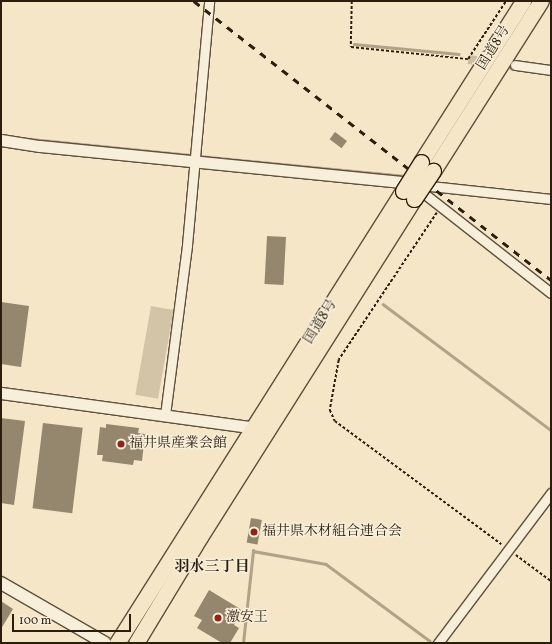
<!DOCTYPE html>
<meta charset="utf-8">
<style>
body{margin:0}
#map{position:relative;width:552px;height:644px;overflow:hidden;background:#f5e6c7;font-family:Vollkorn,"Noto Serif JP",serif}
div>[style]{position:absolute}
.green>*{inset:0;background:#d3c4a8;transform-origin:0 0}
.stream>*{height:2.5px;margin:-1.25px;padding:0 1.25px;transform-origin:1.25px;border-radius:1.25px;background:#b1a288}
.building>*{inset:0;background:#95866e;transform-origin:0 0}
.minor-tunnel>*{height:9px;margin-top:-4.5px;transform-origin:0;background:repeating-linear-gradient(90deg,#cdbea2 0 9px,transparent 0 13.5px)}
.path>*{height:1.5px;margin-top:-0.75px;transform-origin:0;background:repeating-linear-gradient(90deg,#2c1e0e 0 3px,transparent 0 5px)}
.roads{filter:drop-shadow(1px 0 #5e503c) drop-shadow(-1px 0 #5e503c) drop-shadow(0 1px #5e503c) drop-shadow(0 -1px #5e503c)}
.minor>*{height:9px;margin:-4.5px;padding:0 4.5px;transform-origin:4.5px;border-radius:4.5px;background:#f8efdb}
.tertiary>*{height:11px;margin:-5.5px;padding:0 5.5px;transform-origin:5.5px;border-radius:5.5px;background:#f8efdb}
.secondary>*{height:12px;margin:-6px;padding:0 6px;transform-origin:6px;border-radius:6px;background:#f8efdb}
.trunk>*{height:15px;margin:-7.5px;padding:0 7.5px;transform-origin:7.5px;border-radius:7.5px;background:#f5e6c7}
.rail>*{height:2.5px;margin-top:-1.25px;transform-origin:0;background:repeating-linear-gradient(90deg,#2c1e0e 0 7px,transparent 0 14px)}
.bridges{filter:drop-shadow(1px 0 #2c1e0e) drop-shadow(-1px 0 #2c1e0e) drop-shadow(0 1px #2c1e0e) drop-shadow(0 -1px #2c1e0e)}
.trunk-bridge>*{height:15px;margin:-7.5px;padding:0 7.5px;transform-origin:7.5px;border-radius:7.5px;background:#f5e6c7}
.dots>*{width:11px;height:11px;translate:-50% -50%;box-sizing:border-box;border:2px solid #f8efdb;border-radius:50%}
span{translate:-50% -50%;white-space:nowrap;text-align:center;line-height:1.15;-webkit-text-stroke:3px #f8efdb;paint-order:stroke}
.street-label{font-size:14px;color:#2c1e0e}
.poi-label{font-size:14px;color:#2c1e0e}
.left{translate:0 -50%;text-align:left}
.neighbourhood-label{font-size:15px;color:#2c1e0e;font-weight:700}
.frame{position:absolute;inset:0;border:2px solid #2c1e0e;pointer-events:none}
.scale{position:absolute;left:12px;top:614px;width:119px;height:18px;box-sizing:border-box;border:2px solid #2c1e0e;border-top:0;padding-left:5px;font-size:12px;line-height:14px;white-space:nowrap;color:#2c1e0e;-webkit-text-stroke:3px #f8efdb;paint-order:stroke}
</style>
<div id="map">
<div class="green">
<div style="left:151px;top:306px;width:23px;height:90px;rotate:10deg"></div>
</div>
<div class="stream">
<div style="left:354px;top:44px;width:105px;rotate:5.4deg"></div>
<div style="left:21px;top:138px;width:170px;rotate:5.7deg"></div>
<div style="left:199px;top:156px;width:207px;rotate:5.5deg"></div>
<div style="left:383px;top:304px;width:210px;rotate:36.9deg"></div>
<div style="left:243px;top:643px;width:93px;rotate:-83.8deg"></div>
<div style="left:253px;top:551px;width:74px;rotate:10.1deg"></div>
<div style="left:326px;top:564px;width:129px;rotate:36.5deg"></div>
</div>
<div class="building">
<div style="left:335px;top:132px;width:15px;height:9px;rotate:37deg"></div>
<div style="left:267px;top:236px;width:19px;height:48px;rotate:3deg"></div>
<div style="clip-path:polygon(1px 302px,29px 306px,21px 367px,1px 364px)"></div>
<div style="clip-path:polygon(1px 418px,25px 421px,14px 505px,1px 503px)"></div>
<div style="left:43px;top:423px;width:40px;height:86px;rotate:7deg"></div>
<div style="clip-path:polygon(106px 424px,139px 428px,138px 433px,145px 434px,142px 461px,134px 460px,133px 465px,102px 461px,103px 455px,97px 455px,100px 427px,106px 428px)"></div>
<div style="left:251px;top:518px;width:11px;height:25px;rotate:10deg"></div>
<div style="clip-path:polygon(209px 590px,242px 610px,234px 625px,239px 628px,230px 643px,222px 643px,197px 628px,202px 620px,194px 616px)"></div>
<div style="clip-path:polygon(1px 601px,13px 609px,1px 629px)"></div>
</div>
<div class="minor-tunnel">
<div style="left:468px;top:59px;width:47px;rotate:7.3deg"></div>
</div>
<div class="path">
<div style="left:352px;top:1px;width:46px;rotate:91.2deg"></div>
<div style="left:351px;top:47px;width:118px;rotate:5.9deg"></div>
<div style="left:468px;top:59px;width:69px;rotate:-56.8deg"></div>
<div style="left:437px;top:213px;width:177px;rotate:123.7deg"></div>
<div style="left:339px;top:360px;width:51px;rotate:100.2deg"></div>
<div style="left:330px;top:410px;width:12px;rotate:66deg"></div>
<div style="left:335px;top:421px;width:207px;rotate:36.5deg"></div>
<div style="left:516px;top:555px;width:44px;rotate:36.6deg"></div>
</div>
<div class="roads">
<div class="minor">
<div style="left:515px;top:65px;width:36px;rotate:8deg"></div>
<div style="left:421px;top:185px;width:131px;rotate:6.1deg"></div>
<div style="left:417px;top:188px;width:170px;rotate:38.1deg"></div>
<div style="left:165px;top:415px;width:171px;rotate:-82.6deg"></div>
<div style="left:187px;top:245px;width:245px;rotate:-84.8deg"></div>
<div style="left:438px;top:643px;width:188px;rotate:-53deg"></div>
</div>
<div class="tertiary">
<div style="left:1px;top:140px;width:39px;rotate:9deg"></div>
<div style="left:40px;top:146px;width:371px;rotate:5.7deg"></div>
<div style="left:1px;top:393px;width:256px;rotate:7.8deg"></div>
</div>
<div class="secondary">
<div style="left:1px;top:583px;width:120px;rotate:30deg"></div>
</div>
<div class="trunk">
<div style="left:421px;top:162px;width:191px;rotate:-57.6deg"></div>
<div style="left:433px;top:171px;width:201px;rotate:-57.6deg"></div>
<div style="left:117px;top:643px;width:535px;rotate:-57.68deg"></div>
<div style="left:136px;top:643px;width:124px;rotate:-58.9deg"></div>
<div style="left:200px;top:537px;width:400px;rotate:-57.7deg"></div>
</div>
</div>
<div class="rail">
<div style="left:194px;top:1px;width:453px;rotate:38deg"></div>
</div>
<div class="bridges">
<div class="trunk-bridge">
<div style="left:403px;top:191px;width:34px;rotate:-58deg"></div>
<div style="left:414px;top:199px;width:34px;rotate:-56deg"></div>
</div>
</div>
<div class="dots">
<div style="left:121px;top:444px;background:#8f2418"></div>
<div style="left:254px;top:532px;background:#8f2418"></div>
<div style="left:218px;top:618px;background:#8f2418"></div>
</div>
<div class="street-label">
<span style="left:494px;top:48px;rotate:-58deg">国道8号</span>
<span style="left:321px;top:322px;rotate:-58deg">国道8号</span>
</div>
<div class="poi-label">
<span class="left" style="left:129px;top:444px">福井県産業会館</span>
<span class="left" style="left:262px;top:532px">福井県木材組合連合会</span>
<span class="left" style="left:226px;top:618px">激安王</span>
</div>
<div class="neighbourhood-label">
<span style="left:212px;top:568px">羽水三丁目</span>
</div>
<div class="frame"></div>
<div class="scale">100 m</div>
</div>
